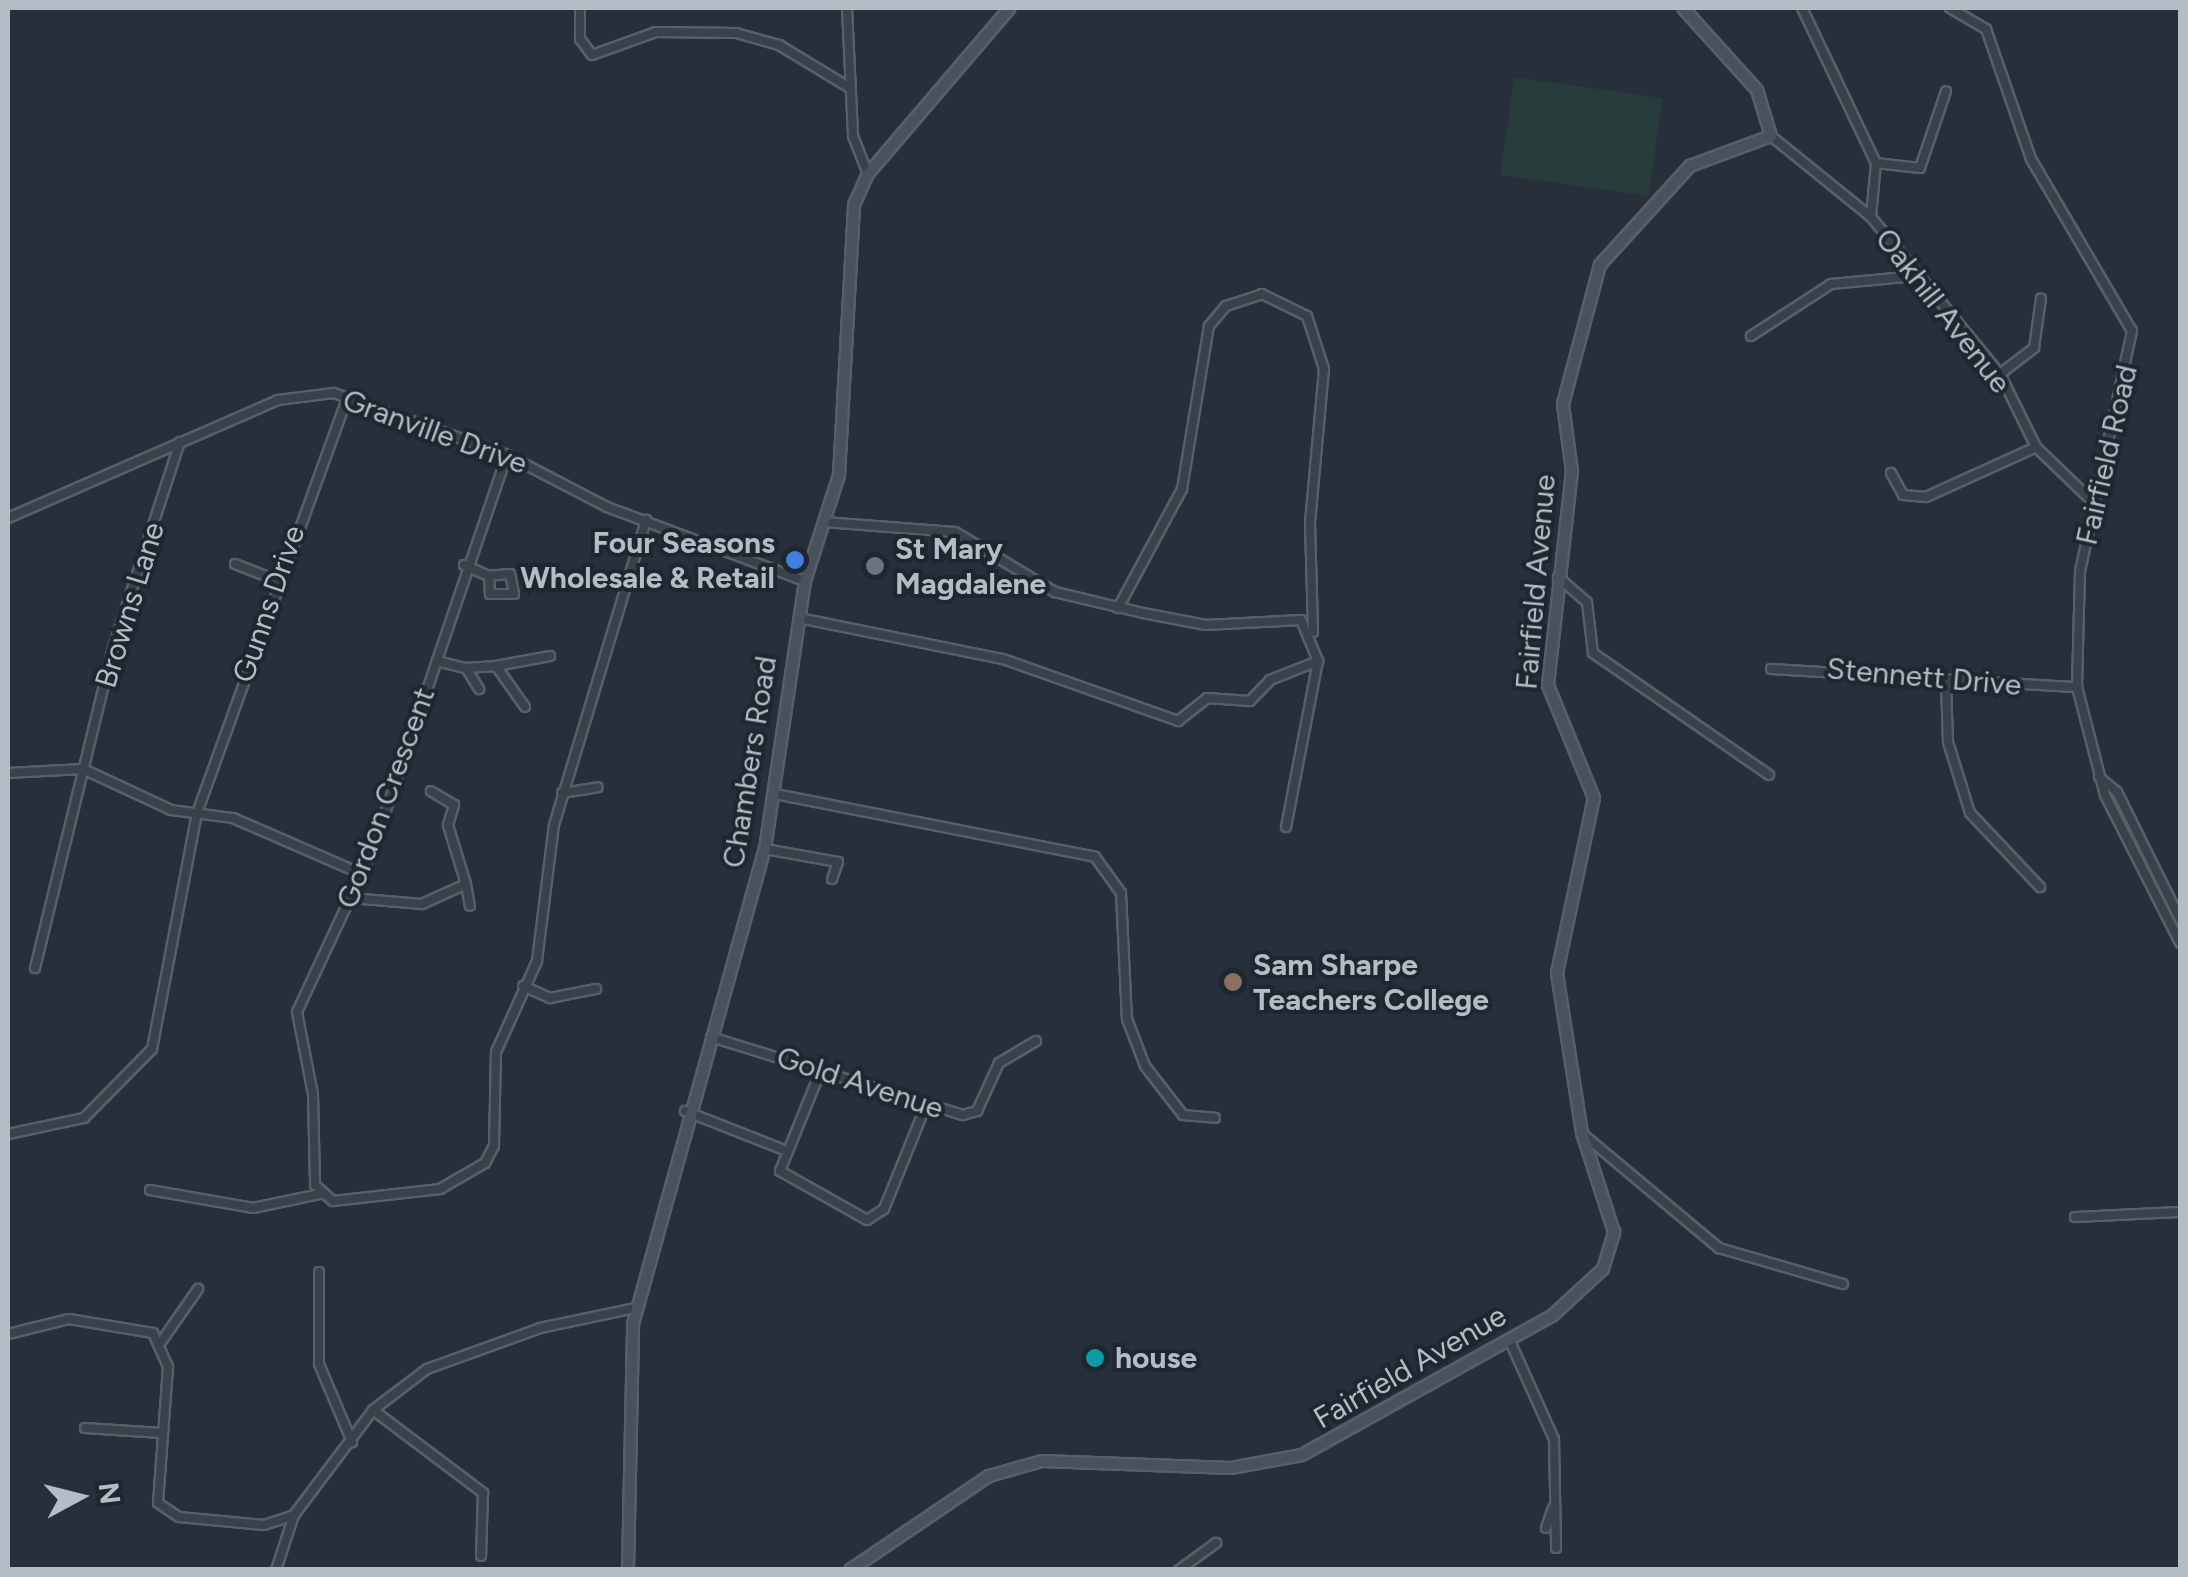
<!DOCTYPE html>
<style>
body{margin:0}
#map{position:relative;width:2188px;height:1577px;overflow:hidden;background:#262f3a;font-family:Figtree,sans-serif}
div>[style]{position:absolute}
.green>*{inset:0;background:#283c3c;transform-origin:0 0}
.roads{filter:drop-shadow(2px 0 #575f69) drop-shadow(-2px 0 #575f69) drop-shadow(0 2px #575f69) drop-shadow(0 -2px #575f69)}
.street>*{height:8px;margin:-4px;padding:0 4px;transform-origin:4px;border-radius:4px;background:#39414b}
.secondary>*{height:10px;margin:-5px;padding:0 5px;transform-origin:5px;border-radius:5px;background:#48515d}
.dots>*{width:28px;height:28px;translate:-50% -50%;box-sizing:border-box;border:5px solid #1e2630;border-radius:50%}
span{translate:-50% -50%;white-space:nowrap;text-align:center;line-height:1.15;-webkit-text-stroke:8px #1e2630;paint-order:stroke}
.street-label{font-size:30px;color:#b5bcc6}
.poi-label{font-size:30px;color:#b5bcc6;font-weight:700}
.right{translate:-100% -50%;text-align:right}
.left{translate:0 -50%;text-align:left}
.frame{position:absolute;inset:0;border:10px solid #b5bcc6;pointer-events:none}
.north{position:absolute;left:30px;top:1447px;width:100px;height:100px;-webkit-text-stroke:8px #1e2630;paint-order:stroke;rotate:83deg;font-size:28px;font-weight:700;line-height:40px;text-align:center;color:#b5bcc6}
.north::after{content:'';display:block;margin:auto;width:35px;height:45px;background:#b5bcc6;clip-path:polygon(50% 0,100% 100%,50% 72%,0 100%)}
</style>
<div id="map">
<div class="green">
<div style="left:1514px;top:77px;width:150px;height:99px;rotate:8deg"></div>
</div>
<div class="roads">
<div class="street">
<div style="left:580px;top:8px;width:31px;rotate:90deg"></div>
<div style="left:580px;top:39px;width:20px;rotate:53deg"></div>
<div style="left:592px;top:55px;width:68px;rotate:-19.8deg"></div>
<div style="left:656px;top:32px;width:80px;rotate:0.7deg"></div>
<div style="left:736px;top:33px;width:45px;rotate:15.6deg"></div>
<div style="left:779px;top:45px;width:83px;rotate:31.2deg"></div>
<div style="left:847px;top:8px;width:128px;rotate:87.3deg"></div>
<div style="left:853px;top:136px;width:41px;rotate:68.5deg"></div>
<div style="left:1802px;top:8px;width:172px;rotate:64.5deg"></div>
<div style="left:1876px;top:163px;width:54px;rotate:95.3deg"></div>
<div style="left:1950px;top:8px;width:42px;rotate:30.3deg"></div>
<div style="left:1986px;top:29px;width:138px;rotate:70.9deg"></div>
<div style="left:2031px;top:159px;width:199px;rotate:59.6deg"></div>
<div style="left:2132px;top:331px;width:246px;rotate:102.2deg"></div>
<div style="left:2080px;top:571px;width:116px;rotate:91.5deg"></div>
<div style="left:2077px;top:687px;width:112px;rotate:75.5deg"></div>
<div style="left:2105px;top:795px;width:166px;rotate:63.1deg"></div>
<div style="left:1771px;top:136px;width:129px;rotate:39deg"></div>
<div style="left:1871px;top:217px;width:203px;rotate:50.6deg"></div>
<div style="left:2000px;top:374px;width:81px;rotate:63.7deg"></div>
<div style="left:2036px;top:447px;width:79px;rotate:44deg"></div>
<div style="left:1876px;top:163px;width:44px;rotate:6.5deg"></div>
<div style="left:1920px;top:168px;width:81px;rotate:-71.3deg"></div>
<div style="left:1751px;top:336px;width:95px;rotate:-33deg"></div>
<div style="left:1831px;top:284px;width:85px;rotate:-5.4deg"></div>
<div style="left:2000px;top:374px;width:43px;rotate:-37.4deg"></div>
<div style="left:2034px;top:348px;width:50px;rotate:-82deg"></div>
<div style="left:507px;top:455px;width:416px;rotate:108.8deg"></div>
<div style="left:373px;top:849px;width:180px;rotate:115deg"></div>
<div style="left:297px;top:1012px;width:84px;rotate:79deg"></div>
<div style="left:313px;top:1094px;width:91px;rotate:88.7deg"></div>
<div style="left:315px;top:1185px;width:24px;rotate:42deg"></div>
<div style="left:333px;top:1201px;width:108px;rotate:-6.4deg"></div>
<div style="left:440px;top:1189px;width:52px;rotate:-30deg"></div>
<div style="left:485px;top:1163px;width:19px;rotate:-62deg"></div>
<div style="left:494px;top:1146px;width:94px;rotate:-88.8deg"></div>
<div style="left:496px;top:1052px;width:100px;rotate:-65.7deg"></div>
<div style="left:537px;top:961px;width:137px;rotate:-82.9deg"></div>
<div style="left:554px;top:825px;width:319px;rotate:-73.2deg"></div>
<div style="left:1891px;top:473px;width:25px;rotate:61deg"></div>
<div style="left:1903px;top:495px;width:23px;rotate:5deg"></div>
<div style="left:1926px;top:497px;width:121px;rotate:-24.4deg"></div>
<div style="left:8px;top:518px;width:295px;rotate:-23.6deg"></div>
<div style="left:278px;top:400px;width:56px;rotate:-7.1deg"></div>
<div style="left:334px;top:393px;width:184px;rotate:19.7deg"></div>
<div style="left:507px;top:455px;width:113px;rotate:27.5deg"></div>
<div style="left:607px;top:507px;width:211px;rotate:20.5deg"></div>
<div style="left:824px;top:522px;width:131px;rotate:4.4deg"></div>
<div style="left:955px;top:532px;width:117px;rotate:31deg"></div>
<div style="left:1055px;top:592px;width:90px;rotate:13.4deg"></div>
<div style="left:1143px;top:613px;width:64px;rotate:10.8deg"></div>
<div style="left:1206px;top:625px;width:95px;rotate:-3deg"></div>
<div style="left:1301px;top:620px;width:44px;rotate:67.5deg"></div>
<div style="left:1318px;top:661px;width:169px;rotate:100.9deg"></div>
<div style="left:235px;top:564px;width:44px;rotate:21.3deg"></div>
<div style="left:464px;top:565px;width:27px;rotate:24deg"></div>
<div style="left:489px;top:576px;width:18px;rotate:87deg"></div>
<div style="left:490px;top:594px;width:24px"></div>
<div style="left:514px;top:594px;width:20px;rotate:-101deg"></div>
<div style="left:510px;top:574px;width:21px;rotate:175deg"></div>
<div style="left:1558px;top:577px;width:38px;rotate:41deg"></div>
<div style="left:1587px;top:602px;width:51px;rotate:83.3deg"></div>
<div style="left:1593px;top:653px;width:214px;rotate:34.7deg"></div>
<div style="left:1118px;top:608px;width:135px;rotate:-61.7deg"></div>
<div style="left:1182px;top:489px;width:165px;rotate:-80.6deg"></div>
<div style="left:1209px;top:326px;width:26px;rotate:-50deg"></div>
<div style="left:1226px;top:306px;width:38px;rotate:-18deg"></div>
<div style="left:1262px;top:294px;width:50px;rotate:26.1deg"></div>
<div style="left:1307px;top:316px;width:56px;rotate:72.2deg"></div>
<div style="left:1324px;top:369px;width:155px;rotate:95.2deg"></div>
<div style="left:1310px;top:523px;width:109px;rotate:88.4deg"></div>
<div style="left:799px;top:618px;width:208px;rotate:11.4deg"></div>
<div style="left:1003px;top:659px;width:186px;rotate:19.5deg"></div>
<div style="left:1178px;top:721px;width:37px;rotate:-38deg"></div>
<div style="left:1207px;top:698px;width:43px;rotate:4deg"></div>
<div style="left:1250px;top:701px;width:29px;rotate:-46deg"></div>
<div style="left:1270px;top:680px;width:52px;rotate:-21.6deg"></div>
<div style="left:437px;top:661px;width:30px;rotate:14deg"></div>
<div style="left:466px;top:668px;width:25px;rotate:58deg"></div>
<div style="left:496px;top:666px;width:55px;rotate:-10.5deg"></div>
<div style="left:466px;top:668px;width:30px;rotate:-4deg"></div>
<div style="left:496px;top:666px;width:50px;rotate:54.7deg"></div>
<div style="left:1771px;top:669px;width:307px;rotate:3.4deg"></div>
<div style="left:1946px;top:683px;width:59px;rotate:88.1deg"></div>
<div style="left:1948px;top:742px;width:74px;rotate:72.8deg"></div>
<div style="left:1970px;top:813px;width:102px;rotate:46.6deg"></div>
<div style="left:8px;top:773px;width:75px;rotate:-3.1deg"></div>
<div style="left:83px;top:769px;width:97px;rotate:25deg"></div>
<div style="left:171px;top:810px;width:63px;rotate:7.4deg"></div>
<div style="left:233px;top:818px;width:141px;rotate:23.5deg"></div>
<div style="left:2099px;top:777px;width:23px;rotate:40deg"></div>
<div style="left:2117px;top:792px;width:142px;rotate:63.6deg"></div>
<div style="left:562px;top:793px;width:36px;rotate:-9deg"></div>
<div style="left:775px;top:794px;width:326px;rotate:11.1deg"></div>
<div style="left:1095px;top:857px;width:44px;rotate:54.2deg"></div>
<div style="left:1121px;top:893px;width:126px;rotate:87.3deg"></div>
<div style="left:1127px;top:1019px;width:50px;rotate:69deg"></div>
<div style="left:1145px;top:1066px;width:62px;rotate:52.2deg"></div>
<div style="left:1183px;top:1115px;width:32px;rotate:5deg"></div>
<div style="left:765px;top:849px;width:74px;rotate:10.1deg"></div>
<div style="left:838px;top:862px;width:18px;rotate:109deg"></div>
<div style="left:466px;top:884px;width:22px;rotate:80deg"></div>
<div style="left:351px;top:898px;width:71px;rotate:4.8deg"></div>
<div style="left:422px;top:904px;width:48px;rotate:-24.4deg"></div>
<div style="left:466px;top:884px;width:62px;rotate:-107deg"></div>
<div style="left:448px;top:825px;width:21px;rotate:-73deg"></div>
<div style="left:454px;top:805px;width:27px;rotate:-149deg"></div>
<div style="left:35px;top:968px;width:326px;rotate:-76.3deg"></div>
<div style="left:112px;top:651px;width:220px;rotate:-72deg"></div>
<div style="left:523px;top:986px;width:30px;rotate:24deg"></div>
<div style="left:550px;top:998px;width:47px;rotate:-11.1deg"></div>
<div style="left:711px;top:1037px;width:264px;rotate:17.2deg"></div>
<div style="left:963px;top:1115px;width:15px;rotate:-16deg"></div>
<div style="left:977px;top:1111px;width:53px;rotate:-65.4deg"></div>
<div style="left:999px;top:1063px;width:43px;rotate:-30.7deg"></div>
<div style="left:821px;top:1070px;width:109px;rotate:112.1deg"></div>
<div style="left:780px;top:1171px;width:100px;rotate:29.4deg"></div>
<div style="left:867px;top:1220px;width:20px;rotate:-33deg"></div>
<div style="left:884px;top:1209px;width:112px;rotate:-68deg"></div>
<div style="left:685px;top:1111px;width:104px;rotate:21.4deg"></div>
<div style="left:8px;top:1134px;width:78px;rotate:-11.9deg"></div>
<div style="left:84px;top:1118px;width:97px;rotate:-45.4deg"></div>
<div style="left:152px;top:1049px;width:240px;rotate:-79.2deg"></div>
<div style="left:197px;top:813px;width:443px;rotate:-70.1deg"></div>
<div style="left:1585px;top:1136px;width:175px;rotate:39.9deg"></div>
<div style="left:1719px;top:1248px;width:129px;rotate:16.2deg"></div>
<div style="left:150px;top:1190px;width:105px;rotate:9.9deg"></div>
<div style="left:253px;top:1208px;width:68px;rotate:-11.8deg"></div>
<div style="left:2075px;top:1217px;width:105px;rotate:-2.7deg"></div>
<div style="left:319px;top:1272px;width:92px;rotate:90deg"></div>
<div style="left:319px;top:1364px;width:85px;rotate:67.1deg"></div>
<div style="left:8px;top:1334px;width:63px;rotate:-13.8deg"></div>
<div style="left:69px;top:1319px;width:85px;rotate:9.5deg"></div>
<div style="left:153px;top:1333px;width:37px;rotate:66deg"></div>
<div style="left:168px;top:1367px;width:136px;rotate:94.2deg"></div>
<div style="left:158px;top:1503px;width:25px;rotate:34deg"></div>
<div style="left:179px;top:1517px;width:85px;rotate:5.4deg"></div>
<div style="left:264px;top:1525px;width:32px;rotate:-18deg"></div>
<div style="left:294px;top:1515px;width:131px;rotate:-53deg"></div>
<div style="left:373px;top:1410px;width:68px;rotate:-37.2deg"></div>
<div style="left:427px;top:1369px;width:120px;rotate:-19.9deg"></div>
<div style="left:540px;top:1328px;width:98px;rotate:-11.8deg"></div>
<div style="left:1509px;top:1339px;width:110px;rotate:65.8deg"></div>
<div style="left:1554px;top:1439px;width:109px;rotate:88.9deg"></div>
<div style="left:161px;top:1342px;width:65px;rotate:-55.1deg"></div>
<div style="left:373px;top:1410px;width:138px;rotate:37deg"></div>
<div style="left:483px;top:1493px;width:63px;rotate:91.8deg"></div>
<div style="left:85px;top:1428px;width:76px;rotate:3.8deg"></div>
<div style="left:1546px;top:1528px;width:21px;rotate:-71deg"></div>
<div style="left:276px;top:1570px;width:58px;rotate:-71.9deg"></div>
<div style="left:1179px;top:1570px;width:46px;rotate:-36.1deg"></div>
</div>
<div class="secondary">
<div style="left:628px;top:1570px;width:246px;rotate:-88.8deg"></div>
<div style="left:633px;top:1324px;width:493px;rotate:-74.5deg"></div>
<div style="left:765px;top:849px;width:271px;rotate:-81.5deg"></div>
<div style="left:805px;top:581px;width:111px;rotate:-72.2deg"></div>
<div style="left:839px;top:475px;width:270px;rotate:-86.8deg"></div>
<div style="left:854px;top:205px;width:34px;rotate:-66deg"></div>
<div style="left:868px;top:174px;width:218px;rotate:-49.5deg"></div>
<div style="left:850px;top:1570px;width:168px;rotate:-34.1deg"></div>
<div style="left:989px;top:1476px;width:55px;rotate:-15.8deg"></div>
<div style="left:1042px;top:1461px;width:189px;rotate:2.1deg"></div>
<div style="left:1231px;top:1468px;width:72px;rotate:-10.4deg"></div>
<div style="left:1302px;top:1455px;width:286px;rotate:-29.1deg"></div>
<div style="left:1552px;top:1316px;width:69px;rotate:-42.7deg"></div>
<div style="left:1603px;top:1269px;width:39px;rotate:-73deg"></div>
<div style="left:1614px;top:1232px;width:104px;rotate:-107.9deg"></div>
<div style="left:1582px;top:1133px;width:162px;rotate:-98.9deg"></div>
<div style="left:1557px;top:973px;width:179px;rotate:-78.1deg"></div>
<div style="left:1594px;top:798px;width:122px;rotate:-112.2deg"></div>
<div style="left:1548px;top:685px;width:215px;rotate:-83.6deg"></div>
<div style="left:1572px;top:471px;width:68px;rotate:-97.7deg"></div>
<div style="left:1563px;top:404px;width:144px;rotate:-75.1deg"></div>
<div style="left:1600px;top:265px;width:134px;rotate:-47.7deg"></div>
<div style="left:1690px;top:166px;width:86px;rotate:-20.3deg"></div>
<div style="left:1771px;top:136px;width:48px;rotate:-106.9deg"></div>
<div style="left:1757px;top:90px;width:110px;rotate:-132.1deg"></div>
</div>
</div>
<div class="dots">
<div style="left:795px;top:560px;background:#3f7fe0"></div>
<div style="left:875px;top:566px;background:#6b7280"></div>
<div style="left:1233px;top:982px;background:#8d6e63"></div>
<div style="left:1095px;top:1358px;background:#0f9aa8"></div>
</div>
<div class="street-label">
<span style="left:1943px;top:311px;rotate:52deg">Oakhill Avenue</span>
<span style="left:435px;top:432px;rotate:20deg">Granville Drive</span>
<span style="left:2107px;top:455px;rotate:-77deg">Fairfield Road</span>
<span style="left:1536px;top:582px;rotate:-85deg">Fairfield Avenue</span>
<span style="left:269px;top:604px;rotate:-71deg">Gunns Drive</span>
<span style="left:130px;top:605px;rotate:-73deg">Browns Lane</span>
<span style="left:1924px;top:677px;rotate:5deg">Stennett Drive</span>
<span style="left:750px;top:762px;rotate:-81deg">Chambers Road</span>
<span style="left:386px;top:798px;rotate:-70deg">Gordon Crescent</span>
<span style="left:860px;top:1083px;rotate:18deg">Gold Avenue</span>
<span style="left:1410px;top:1367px;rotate:-30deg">Fairfield Avenue</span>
</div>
<div class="poi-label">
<span class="right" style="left:775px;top:560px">Four Seasons<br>Wholesale &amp; Retail</span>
<span class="left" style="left:895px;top:566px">St Mary<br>Magdalene</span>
<span class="left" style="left:1253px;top:982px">Sam Sharpe<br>Teachers College</span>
<span class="left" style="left:1115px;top:1358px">house</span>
</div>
<div class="frame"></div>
<div class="north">N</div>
</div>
